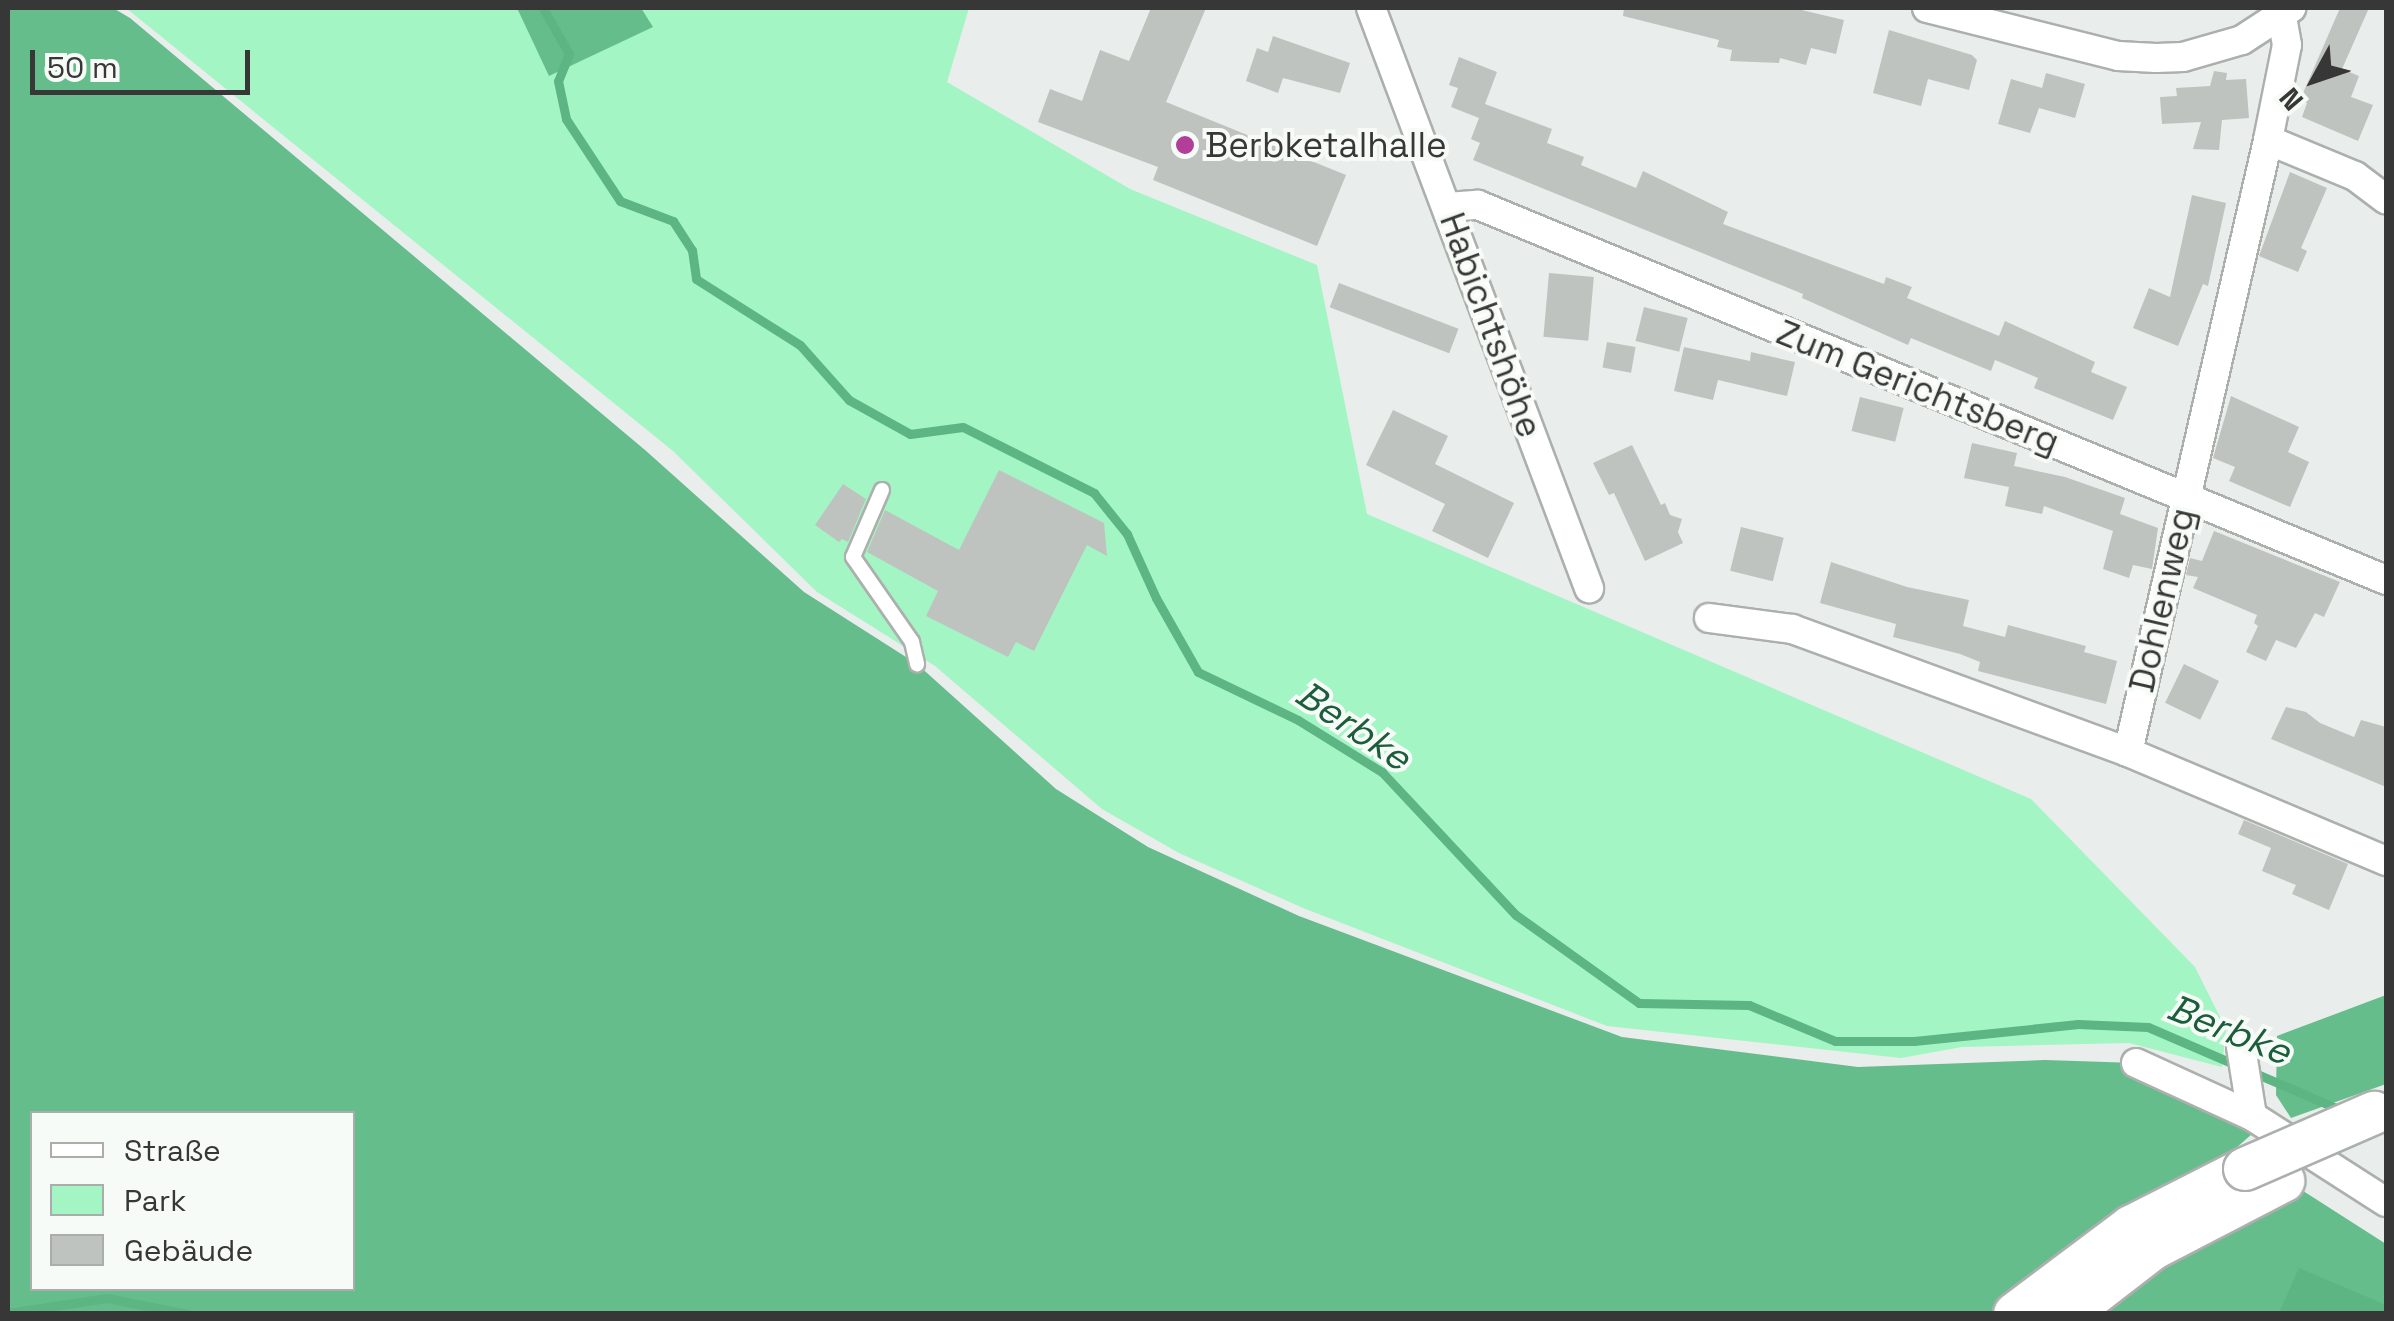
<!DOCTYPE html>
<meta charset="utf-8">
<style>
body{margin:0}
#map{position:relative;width:2394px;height:1321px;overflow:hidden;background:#e9edeb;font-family:"Space Grotesk",sans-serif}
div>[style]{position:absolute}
.green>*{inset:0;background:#a3f5c4}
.forest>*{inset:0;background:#64bd8b}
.water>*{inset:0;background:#5cb583}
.stream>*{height:9px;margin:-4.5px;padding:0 4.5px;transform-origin:4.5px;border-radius:4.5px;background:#5cb583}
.building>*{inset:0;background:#bfc3c0;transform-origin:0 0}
.roads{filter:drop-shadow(2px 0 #acb0ad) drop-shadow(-2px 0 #acb0ad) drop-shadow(0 2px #acb0ad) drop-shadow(0 -2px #acb0ad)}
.service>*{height:14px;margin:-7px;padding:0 7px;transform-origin:7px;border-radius:7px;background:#fff}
.minor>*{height:28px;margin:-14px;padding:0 14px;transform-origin:14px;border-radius:14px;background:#fff}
.primary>*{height:42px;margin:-21px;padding:0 21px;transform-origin:21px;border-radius:21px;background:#fff}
.bridges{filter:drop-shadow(2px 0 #acb0ad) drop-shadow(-2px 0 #acb0ad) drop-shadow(0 2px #acb0ad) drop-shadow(0 -2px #acb0ad)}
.primary-bridge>*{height:42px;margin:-21px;padding:0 21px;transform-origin:21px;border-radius:21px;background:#fff}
.dots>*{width:28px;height:28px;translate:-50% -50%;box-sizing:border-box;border:5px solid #f7fbf8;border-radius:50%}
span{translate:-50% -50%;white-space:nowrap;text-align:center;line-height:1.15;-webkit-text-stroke:8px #f7fbf8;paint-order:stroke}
.poi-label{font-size:35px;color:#363736}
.left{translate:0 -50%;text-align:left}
.street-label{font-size:35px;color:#363736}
.water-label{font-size:38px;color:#1c5d3c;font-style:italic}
.frame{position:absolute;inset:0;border:10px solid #363736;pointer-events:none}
.legend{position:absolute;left:30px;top:1111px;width:325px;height:180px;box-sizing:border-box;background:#f7fbf8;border:2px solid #aaadaa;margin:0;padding:12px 18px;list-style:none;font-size:30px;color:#363736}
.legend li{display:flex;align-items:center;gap:20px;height:50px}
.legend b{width:50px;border:2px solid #aaadaa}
.north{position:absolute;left:2264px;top:30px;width:100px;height:100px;-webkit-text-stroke:8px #f7fbf8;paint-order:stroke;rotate:230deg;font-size:28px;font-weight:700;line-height:40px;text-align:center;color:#363736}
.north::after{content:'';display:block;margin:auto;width:35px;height:45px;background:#363736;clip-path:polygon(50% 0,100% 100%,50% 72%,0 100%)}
.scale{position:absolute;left:30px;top:50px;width:220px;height:45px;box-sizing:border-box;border:5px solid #363736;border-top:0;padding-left:12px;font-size:30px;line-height:35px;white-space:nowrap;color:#363736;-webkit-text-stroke:8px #f7fbf8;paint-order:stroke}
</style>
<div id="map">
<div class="green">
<div style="clip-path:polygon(126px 8px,969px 8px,947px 82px,1130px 189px,1317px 265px,1367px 514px,2031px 799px,2195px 967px,2226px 1029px,2222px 1067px,2129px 1043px,1962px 1047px,1901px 1058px,1607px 1026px,1303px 908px,1179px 853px,1102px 809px,935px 666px,817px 592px,673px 451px)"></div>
</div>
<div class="forest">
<div style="clip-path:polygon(evenodd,8px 8px,113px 8px,130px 18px,645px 450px,804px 592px,917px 664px,1056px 789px,1148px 847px,1299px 916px,1622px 1037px,1858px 1067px,2045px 1060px,2136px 1063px,2252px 1134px,2236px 1148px,2386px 1244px,2386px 1314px,8px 1314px,8px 8px,32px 1114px,352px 1114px,352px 1288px,32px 1288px,32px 1114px)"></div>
<div style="clip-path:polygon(517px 8px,641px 8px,653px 27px,549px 76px)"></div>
<div style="clip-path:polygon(2386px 995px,2386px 1084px,2291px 1118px,2276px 1095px,2277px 1036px)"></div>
</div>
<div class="water">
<div style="clip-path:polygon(2299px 1268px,2386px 1305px,2386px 1313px,2279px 1313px)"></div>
</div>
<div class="stream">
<div style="left:543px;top:8px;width:53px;rotate:60.5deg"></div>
<div style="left:569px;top:54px;width:29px;rotate:112deg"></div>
<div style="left:558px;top:81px;width:39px;rotate:78deg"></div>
<div style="left:566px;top:119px;width:98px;rotate:56.6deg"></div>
<div style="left:620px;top:201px;width:57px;rotate:20.7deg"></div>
<div style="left:673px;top:221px;width:35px;rotate:57deg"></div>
<div style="left:692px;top:250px;width:29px;rotate:82deg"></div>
<div style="left:696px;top:279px;width:123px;rotate:32.4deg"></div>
<div style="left:800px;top:345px;width:74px;rotate:48.3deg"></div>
<div style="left:849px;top:400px;width:70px;rotate:29.1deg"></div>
<div style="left:910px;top:434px;width:53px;rotate:-7.5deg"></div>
<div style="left:963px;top:427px;width:147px;rotate:26.7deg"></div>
<div style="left:1094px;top:493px;width:53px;rotate:51.2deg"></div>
<div style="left:1127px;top:534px;width:70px;rotate:65.6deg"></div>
<div style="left:1156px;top:598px;width:85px;rotate:60.4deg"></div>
<div style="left:1198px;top:672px;width:111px;rotate:25.6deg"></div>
<div style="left:1298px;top:720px;width:99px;rotate:31.8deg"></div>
<div style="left:1382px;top:772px;width:196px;rotate:46.9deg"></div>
<div style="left:1516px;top:915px;width:151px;rotate:35.6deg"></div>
<div style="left:1639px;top:1003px;width:110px;rotate:1deg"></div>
<div style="left:1749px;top:1005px;width:93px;rotate:22.7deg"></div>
<div style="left:1835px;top:1041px;width:79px"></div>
<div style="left:1914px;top:1041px;width:165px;rotate:-5.9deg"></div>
<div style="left:2078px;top:1024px;width:70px;rotate:2.5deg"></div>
<div style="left:2148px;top:1027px;width:212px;rotate:23.3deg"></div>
<div style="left:8px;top:1313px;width:100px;rotate:-8.6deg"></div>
<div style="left:107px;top:1298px;width:83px;rotate:11.2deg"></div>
</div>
<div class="building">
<div style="clip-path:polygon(1151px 8px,1206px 8px,1166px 102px,1346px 175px,1317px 246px,1153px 180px,1158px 167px,1038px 122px,1050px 89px,1082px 101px,1100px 50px,1129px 61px)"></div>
<div style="clip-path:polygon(1624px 8px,1793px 8px,1844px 20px,1836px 54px,1811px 48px,1806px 65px,1780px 58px,1779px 63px,1730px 61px,1732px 50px,1717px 47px,1719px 40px,1623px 16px)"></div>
<div style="clip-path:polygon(2340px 8px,2369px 8px,2342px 69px,2359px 76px,2351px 97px,2373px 105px,2358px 141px,2302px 117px,2307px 103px,2300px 100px)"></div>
<div style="clip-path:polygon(1889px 30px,1972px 55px,1977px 60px,1969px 90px,1928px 79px,1921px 106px,1873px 93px)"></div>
<div style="clip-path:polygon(1273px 36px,1350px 63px,1340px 93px,1283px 78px,1278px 93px,1246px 81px,1257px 48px,1268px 52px)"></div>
<div style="clip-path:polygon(1459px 57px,1497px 72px,1485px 104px,1552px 129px,1547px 143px,1584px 157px,1581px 165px,1636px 188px,1643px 171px,1728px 212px,1723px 224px,1884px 284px,1886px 277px,1912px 287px,1907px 298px,1999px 336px,2005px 321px,2095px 362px,2091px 372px,2127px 387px,2113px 420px,2034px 388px,2038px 378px,1995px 360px,1991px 371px,1911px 338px,1908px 345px,1802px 298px,1803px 294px,1473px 160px,1480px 143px,1471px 139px,1479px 118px,1451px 107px,1458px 88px,1449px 85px)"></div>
<div style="clip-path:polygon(2214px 71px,2227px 73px,2226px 80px,2246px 79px,2249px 118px,2222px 120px,2219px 150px,2193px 149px,2201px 122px,2162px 124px,2160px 97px,2177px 96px,2176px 88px,2210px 86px)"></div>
<div style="clip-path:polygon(2046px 73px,2085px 84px,2075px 118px,2039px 108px,2030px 133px,1998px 124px,2011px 79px,2042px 88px)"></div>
<div style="clip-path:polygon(2290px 172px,2327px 188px,2301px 248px,2307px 251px,2298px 272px,2259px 256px)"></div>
<div style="clip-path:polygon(2192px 195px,2226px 203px,2208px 286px,2203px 284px,2178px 346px,2133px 328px,2149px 288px,2170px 297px)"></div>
<div style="left:1549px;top:273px;width:45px;height:64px;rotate:5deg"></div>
<div style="left:1339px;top:283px;width:128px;height:26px;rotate:21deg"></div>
<div style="left:1644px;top:307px;width:45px;height:35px;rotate:14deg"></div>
<div style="left:1607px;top:342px;width:29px;height:26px;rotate:10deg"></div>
<div style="clip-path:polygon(1684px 347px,1750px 361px,1751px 352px,1795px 362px,1787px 396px,1718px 380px,1713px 400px,1674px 391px)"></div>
<div style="clip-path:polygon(2231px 396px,2299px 427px,2288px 452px,2309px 462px,2290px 507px,2229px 481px,2235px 467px,2213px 458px)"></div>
<div style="left:1860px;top:397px;width:45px;height:35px;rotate:14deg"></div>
<div style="clip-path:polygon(1393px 410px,1448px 436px,1435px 464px,1514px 503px,1488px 558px,1432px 531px,1445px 504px,1366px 465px)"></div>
<div style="clip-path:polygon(1972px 443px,2017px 453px,2014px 466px,2065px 477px,2125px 498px,2120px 514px,2158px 528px,2152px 569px,2133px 565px,2129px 578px,2103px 569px,2113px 531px,2044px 506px,2042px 514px,2005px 506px,2011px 478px,2009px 487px,1964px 478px)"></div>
<div style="clip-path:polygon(1632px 445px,1661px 505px,1665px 503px,1670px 515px,1682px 519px,1678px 532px,1683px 543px,1645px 561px,1614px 493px,1609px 495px,1593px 463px)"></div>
<div style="clip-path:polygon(999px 470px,1104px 523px,1107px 556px,1087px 545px,1034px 651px,1016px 642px,1008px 657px,926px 616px,938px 591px,867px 552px,885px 510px,959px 550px)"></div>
<div style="clip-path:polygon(843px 484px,866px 499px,848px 542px,842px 539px,839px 542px,815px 525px)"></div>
<div style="left:1741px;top:527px;width:44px;height:45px;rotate:14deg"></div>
<div style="clip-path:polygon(2214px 531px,2340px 582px,2324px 617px,2315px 613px,2296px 648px,2276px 640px,2266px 661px,2246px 652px,2258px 626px,2254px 623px,2257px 615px,2193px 588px,2198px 577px,2186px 575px,2190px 558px,2202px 561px)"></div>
<div style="clip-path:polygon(1831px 562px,1907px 587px,1969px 600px,1963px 626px,2005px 637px,2008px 625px,2086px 646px,2084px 652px,2117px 661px,2106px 704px,1978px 671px,1980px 662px,1960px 654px,1893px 637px,1896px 624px,1820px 603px)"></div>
<div style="left:2184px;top:664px;width:39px;height:43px;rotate:26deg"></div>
<div style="clip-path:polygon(2286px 707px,2306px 712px,2320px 723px,2354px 737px,2361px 720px,2386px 727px,2386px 787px,2271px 739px)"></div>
<div style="clip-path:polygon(2244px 820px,2348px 864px,2329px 910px,2292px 894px,2296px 885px,2262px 871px,2271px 848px,2238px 834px)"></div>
</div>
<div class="roads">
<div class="service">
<div style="left:882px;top:490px;width:73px;rotate:113.4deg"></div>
<div style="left:853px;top:557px;width:103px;rotate:55.2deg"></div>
<div style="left:912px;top:642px;width:23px;rotate:77deg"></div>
</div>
<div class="minor">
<div style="left:1371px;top:8px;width:620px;rotate:69.4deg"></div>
<div style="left:1927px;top:8px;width:197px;rotate:14.1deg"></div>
<div style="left:2118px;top:56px;width:38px;rotate:3deg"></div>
<div style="left:2156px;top:58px;width:27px;rotate:-2deg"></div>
<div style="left:2183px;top:57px;width:61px;rotate:-16.1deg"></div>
<div style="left:2242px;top:40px;width:59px;rotate:-33.1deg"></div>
<div style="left:2268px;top:140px;width:94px;rotate:22.5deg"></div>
<div style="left:2355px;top:176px;width:39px;rotate:37deg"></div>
<div style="left:1447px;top:207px;width:31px;rotate:-4deg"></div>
<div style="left:1478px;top:205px;width:982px;rotate:22.44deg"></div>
<div style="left:1709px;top:618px;width:84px;rotate:7.5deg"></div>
<div style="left:1792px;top:629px;width:358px;rotate:20.1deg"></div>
<div style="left:2128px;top:752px;width:280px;rotate:22.9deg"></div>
<div style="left:2128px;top:752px;width:628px;rotate:-77.11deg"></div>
<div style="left:2268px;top:140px;width:97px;rotate:-78.7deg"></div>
<div style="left:2287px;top:45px;width:28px;rotate:-100deg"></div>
<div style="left:2241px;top:1047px;width:70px;rotate:80.9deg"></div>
<div style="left:2136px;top:1063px;width:128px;rotate:24.6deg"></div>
<div style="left:2252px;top:1116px;width:159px;rotate:32.7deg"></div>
</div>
<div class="primary">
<div style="left:2015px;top:1314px;width:145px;rotate:-36.9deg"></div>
<div style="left:2131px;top:1227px;width:128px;rotate:-27deg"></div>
<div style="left:2068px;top:1314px;width:106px;rotate:-37.7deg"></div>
<div style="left:2152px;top:1249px;width:148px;rotate:-27.4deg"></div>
</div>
</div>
<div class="bridges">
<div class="primary-bridge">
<div style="left:2245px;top:1169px;width:141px;rotate:-23.5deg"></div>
</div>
</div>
<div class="dots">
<div style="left:1185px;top:145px;background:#b13e99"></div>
</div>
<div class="poi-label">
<span class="left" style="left:1205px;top:145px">Berbketalhalle</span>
</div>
<div class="street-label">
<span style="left:1491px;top:325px;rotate:70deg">Habichtshöhe</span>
<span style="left:1918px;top:387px;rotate:22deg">Zum Gerichtsberg</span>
<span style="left:2162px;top:600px;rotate:-77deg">Dohlenweg</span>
</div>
<div class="water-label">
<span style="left:1353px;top:726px;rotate:34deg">Berbke</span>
<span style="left:2229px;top:1030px;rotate:22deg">Berbke</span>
</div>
<div class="frame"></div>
<ul class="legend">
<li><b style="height:12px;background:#fff"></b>Straße</li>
<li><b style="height:28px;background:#a3f5c4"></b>Park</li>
<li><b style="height:28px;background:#bfc3c0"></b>Gebäude</li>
</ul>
<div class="north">N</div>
<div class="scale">50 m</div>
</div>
